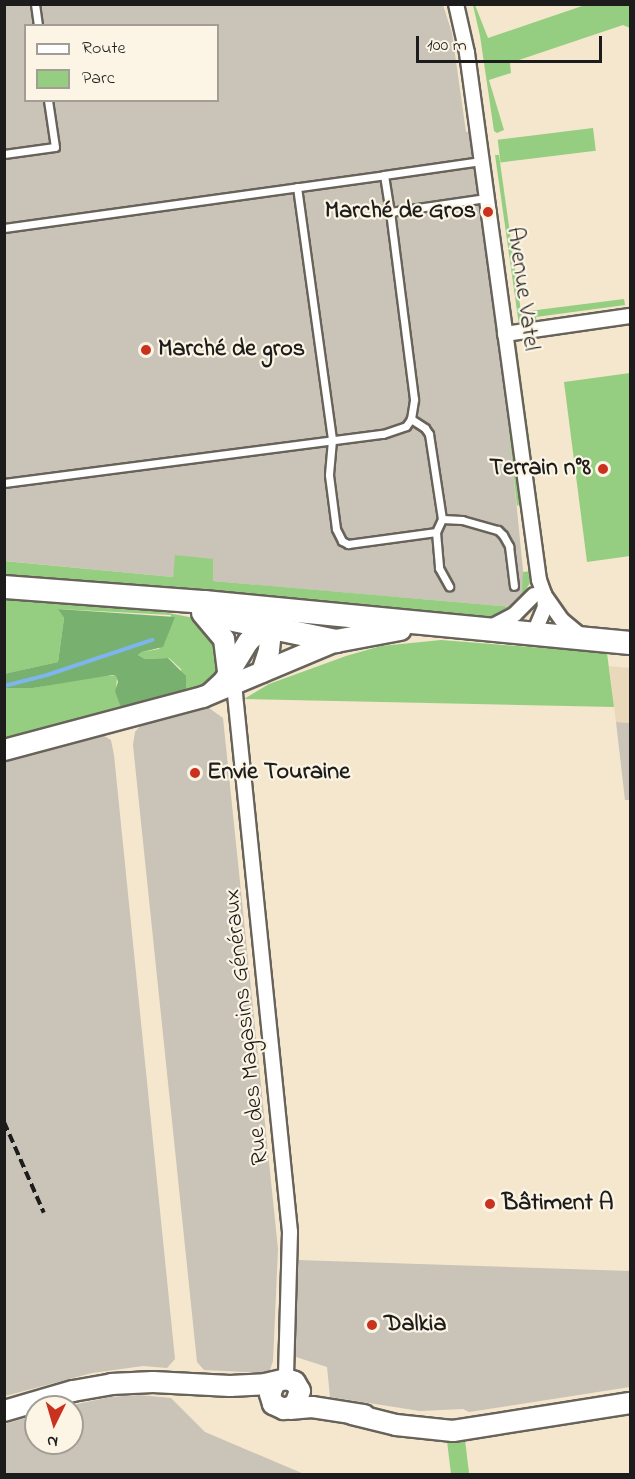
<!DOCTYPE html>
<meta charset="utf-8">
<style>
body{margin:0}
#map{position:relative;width:635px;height:1479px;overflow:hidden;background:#f4e7cd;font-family:"Indie Flower",sans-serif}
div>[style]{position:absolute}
.built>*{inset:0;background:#e9d9ba}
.industrial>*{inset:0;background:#c9c3b8}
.green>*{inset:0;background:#95ce81;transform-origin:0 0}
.forest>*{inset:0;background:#78b16f}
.stream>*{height:4px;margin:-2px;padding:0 2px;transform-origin:2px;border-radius:2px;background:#7db5ed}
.roads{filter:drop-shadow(2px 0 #68635a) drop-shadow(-2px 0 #68635a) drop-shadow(0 2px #68635a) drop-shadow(0 -2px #68635a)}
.lane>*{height:7px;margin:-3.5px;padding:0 3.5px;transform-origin:3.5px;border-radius:3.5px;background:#fff}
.street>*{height:14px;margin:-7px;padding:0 7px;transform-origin:7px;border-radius:7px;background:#fff}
.secondary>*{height:20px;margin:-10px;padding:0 10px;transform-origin:10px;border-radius:10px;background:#fff}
.primary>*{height:22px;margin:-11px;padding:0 11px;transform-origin:11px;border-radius:11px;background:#fff}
.rail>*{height:4px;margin-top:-2px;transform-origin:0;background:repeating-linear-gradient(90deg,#1c1c1c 0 9px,transparent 0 13.5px)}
.dots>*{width:16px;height:16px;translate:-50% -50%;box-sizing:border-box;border:3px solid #fcf5e5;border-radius:50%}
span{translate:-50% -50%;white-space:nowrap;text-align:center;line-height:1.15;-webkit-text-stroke:4.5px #fcf5e5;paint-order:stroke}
.poi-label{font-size:24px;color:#1c1c1c;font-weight:700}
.right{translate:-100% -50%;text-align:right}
.left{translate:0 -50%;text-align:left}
.street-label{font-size:24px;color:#1c1c1c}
.frame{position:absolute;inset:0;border:6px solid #1c1c1c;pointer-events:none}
.legend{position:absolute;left:24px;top:24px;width:195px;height:78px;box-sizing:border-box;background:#fcf5e5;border:2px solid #a29e95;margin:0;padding:8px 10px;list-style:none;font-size:18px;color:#1c1c1c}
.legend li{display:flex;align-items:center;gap:12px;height:30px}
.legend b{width:30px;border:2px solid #a29e95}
.north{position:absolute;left:24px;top:1395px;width:60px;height:60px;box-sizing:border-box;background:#fcf5e5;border:2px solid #a29e95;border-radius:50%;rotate:185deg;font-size:16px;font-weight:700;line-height:24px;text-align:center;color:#1c1c1c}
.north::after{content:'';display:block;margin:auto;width:21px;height:27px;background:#c8321e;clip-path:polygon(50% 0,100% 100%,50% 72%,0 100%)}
.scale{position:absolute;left:416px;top:36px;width:186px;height:27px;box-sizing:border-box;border:3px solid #1c1c1c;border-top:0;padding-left:8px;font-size:18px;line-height:21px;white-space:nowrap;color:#1c1c1c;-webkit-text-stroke:4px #fcf5e5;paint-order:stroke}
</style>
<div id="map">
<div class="built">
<div style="clip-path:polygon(609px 666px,630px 668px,630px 723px,616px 722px)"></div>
</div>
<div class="industrial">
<div style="clip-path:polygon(evenodd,4px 5px,443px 5px,452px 33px,466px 132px,470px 132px,501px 350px,524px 580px,522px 592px,512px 607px,212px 581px,176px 555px,173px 577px,5px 561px,4px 5px,26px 26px,218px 26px,218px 100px,26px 100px,26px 26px)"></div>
<div style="clip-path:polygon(209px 708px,223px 718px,278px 1249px,273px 1361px,269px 1373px,204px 1370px,197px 1362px,133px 745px,135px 732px,140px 726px)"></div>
<div style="clip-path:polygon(616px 722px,630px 723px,630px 800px,625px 800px)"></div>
<div style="clip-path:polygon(104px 736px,111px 740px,114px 755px,175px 1359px,167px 1368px,143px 1366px,92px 1373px,5px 1396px,5px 761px)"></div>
<div style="clip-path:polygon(298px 1260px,630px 1271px,630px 1387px,469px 1412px,463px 1409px,420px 1411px,330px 1397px,327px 1367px,293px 1356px)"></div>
<div style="clip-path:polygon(139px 1395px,171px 1398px,205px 1432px,304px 1474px,5px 1474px,5px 1424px,36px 1415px,36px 1443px,72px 1443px,72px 1407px,63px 1407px,110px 1397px)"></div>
</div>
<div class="green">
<div style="clip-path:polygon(473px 5px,475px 5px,488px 38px,585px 5px,630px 5px,630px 28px,623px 25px,510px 63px,511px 73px,489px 80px,504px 130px,497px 133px,494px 131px,480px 36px)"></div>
<div style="left:593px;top:128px;width:23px;height:96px;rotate:83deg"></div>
<div style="clip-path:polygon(495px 155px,499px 155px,521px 312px,624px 299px,625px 305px,536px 317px,537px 322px,519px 325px)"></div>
<div style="clip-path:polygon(516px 341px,548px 579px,545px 580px,512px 343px)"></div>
<div style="clip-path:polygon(630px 373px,630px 556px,587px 562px,564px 382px)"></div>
<div style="clip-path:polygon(504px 378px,522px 502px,517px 506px,504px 385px)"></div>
<div style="clip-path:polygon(175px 555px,213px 559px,213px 581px,512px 607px,522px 592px,523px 572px,532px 571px,532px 580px,515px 606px,499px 616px,462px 618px,5px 581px,4px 561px,173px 577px)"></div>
<div style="clip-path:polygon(4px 595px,143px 608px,194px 618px,214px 633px,221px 664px,217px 675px,210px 682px,183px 693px,181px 669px,169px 658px,145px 659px,138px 655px,142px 652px,159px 649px,169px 628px,171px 615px,59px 609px,64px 618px,58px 662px,5px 674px)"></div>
<div style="clip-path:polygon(441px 640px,607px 653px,614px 707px,244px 699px,269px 684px,346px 656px,381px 646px)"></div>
<div style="clip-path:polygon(103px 675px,117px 676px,116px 691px,121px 708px,5px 737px,5px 688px,33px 688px)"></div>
<div style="left:465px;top:1440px;width:34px;height:18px;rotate:83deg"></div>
</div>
<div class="forest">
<div style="clip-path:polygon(58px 609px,175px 617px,163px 647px,142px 652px,138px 655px,145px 659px,168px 658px,186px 676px,186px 689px,176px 696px,121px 708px,115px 691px,118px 682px,116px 676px,112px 675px,33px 688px,5px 688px,4px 674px,58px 662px,64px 618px)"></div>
</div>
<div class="stream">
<div style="left:4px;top:686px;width:44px;rotate:-14.3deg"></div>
<div style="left:47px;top:675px;width:111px;rotate:-18.4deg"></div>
</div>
<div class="roads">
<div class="lane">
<div style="left:35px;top:4px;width:22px;rotate:82deg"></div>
<div style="left:4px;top:154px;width:51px;rotate:-7.8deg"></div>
<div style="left:55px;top:147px;width:48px;rotate:-98.5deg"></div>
<div style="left:481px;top:161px;width:98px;rotate:171.8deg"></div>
<div style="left:384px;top:175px;width:37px;rotate:81deg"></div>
<div style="left:390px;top:212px;width:97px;rotate:-8.3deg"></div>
<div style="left:297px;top:187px;width:255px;rotate:82.1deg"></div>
<div style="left:332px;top:440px;width:35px;rotate:95deg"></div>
<div style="left:329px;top:475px;width:54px;rotate:82.6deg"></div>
<div style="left:336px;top:529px;width:13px;rotate:63deg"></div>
<div style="left:342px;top:541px;width:7px;rotate:27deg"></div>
<div style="left:348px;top:544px;width:89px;rotate:-7.8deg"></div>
<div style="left:436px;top:532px;width:14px;rotate:-65deg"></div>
<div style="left:442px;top:519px;width:86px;rotate:-98.7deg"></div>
<div style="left:429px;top:434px;width:7px;rotate:-124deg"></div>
<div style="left:425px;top:428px;width:17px;rotate:-147deg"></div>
<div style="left:4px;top:228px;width:384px;rotate:-7.9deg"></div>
<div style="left:4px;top:483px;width:382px;rotate:-7.4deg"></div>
<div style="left:383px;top:434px;width:24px;rotate:-19deg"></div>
<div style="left:406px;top:426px;width:9px;rotate:-54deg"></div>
<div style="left:411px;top:419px;width:20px;rotate:-81deg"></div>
<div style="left:414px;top:399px;width:189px;rotate:-97.3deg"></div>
<div style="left:442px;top:519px;width:20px;rotate:3deg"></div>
<div style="left:462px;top:520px;width:37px;rotate:16deg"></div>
<div style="left:498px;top:530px;width:7px;rotate:45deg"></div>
<div style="left:503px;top:535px;width:13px;rotate:61deg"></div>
<div style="left:509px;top:546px;width:40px;rotate:82.9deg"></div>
<div style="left:436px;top:532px;width:36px;rotate:85deg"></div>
<div style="left:439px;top:568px;width:21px;rotate:61deg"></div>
</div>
<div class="street">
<div style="left:456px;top:4px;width:50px;rotate:77.3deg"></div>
<div style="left:467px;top:53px;width:532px;rotate:82.22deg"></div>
<div style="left:539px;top:580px;width:15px;rotate:70deg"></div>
<div style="left:544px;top:594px;width:13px;rotate:86deg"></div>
<div style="left:545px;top:607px;width:30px;rotate:113deg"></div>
<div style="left:505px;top:334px;width:126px;rotate:-8.2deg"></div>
<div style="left:545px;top:596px;width:29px;rotate:55deg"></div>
<div style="left:562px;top:620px;width:26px;rotate:40deg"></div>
<div style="left:491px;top:627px;width:27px;rotate:-28deg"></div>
<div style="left:515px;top:614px;width:27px;rotate:-45deg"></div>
<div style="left:230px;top:676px;width:19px;rotate:74deg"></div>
<div style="left:235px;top:694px;width:541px;rotate:84.16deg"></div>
<div style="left:290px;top:1232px;width:147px;rotate:91.6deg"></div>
</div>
<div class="secondary">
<div style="left:202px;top:613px;width:34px;rotate:50deg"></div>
<div style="left:224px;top:639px;width:33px;rotate:83deg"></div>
<div style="left:262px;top:672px;width:23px;rotate:-72deg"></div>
<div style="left:269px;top:650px;width:20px;rotate:-84deg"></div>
<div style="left:271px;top:630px;width:17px;rotate:-115deg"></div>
<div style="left:211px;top:693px;width:18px;rotate:-43deg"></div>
<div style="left:224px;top:681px;width:46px;rotate:-58.4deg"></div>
<div style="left:248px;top:642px;width:35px;rotate:-45deg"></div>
<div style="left:4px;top:750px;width:206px;rotate:-14.9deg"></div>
<div style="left:203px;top:697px;width:144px;rotate:-22.8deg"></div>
<div style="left:290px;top:1409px;width:22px;rotate:-5deg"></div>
<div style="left:312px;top:1407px;width:53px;rotate:8.7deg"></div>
<div style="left:4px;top:1411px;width:72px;rotate:-16.2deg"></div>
<div style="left:73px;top:1391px;width:39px;rotate:-10deg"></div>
<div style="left:111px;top:1384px;width:42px;rotate:-2.7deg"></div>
<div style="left:153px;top:1382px;width:77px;rotate:3deg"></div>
<div style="left:230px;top:1386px;width:35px;rotate:-3deg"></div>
<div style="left:265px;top:1384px;width:22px;rotate:-13deg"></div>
<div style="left:286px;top:1379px;width:9px;rotate:18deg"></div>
<div style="left:295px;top:1382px;width:10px;rotate:61deg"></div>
<div style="left:300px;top:1391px;width:15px;rotate:110deg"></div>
<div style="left:295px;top:1405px;width:12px;rotate:160deg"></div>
<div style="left:284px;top:1409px;width:12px;rotate:-156deg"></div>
<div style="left:273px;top:1404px;width:10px;rotate:-107deg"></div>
<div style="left:270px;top:1394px;width:13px;rotate:-67deg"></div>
<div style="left:352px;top:1414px;width:45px;rotate:14deg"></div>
<div style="left:396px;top:1425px;width:57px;rotate:6deg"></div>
<div style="left:453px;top:1431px;width:179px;rotate:-9deg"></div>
</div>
<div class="primary">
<div style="left:4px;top:587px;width:201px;rotate:4.3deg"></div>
<div style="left:204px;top:602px;width:428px;rotate:5.5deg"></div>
<div style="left:209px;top:615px;width:130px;rotate:11.6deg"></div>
<div style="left:336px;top:641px;width:65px;rotate:-10.6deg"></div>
</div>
</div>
<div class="rail">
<div style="left:4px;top:1122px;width:99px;rotate:66.3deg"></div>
</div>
<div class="dots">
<div style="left:488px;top:212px;background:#c8321e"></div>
<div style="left:146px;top:350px;background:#c8321e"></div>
<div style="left:603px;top:469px;background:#c8321e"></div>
<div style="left:195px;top:773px;background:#c8321e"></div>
<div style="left:490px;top:1204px;background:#c8321e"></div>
<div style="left:372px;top:1325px;background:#c8321e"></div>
</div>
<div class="poi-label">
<span class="right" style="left:476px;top:212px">Marché de Gros</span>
<span class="left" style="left:158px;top:350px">Marché de gros</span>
<span class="right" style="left:591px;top:469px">Terrain n°8</span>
<span class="left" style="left:207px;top:773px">Envie Touraine</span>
<span class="left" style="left:502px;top:1204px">Bâtiment A</span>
<span class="left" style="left:384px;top:1325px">Dalkia</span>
</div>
<div class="street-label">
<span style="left:522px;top:289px;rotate:82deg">Avenue Vatel</span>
<span style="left:247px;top:1027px;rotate:-96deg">Rue des Magasins Généraux</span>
</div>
<div class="frame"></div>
<ul class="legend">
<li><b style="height:8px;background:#fff"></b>Route</li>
<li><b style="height:16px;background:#95ce81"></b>Parc</li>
</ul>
<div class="north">N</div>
<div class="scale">100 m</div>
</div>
